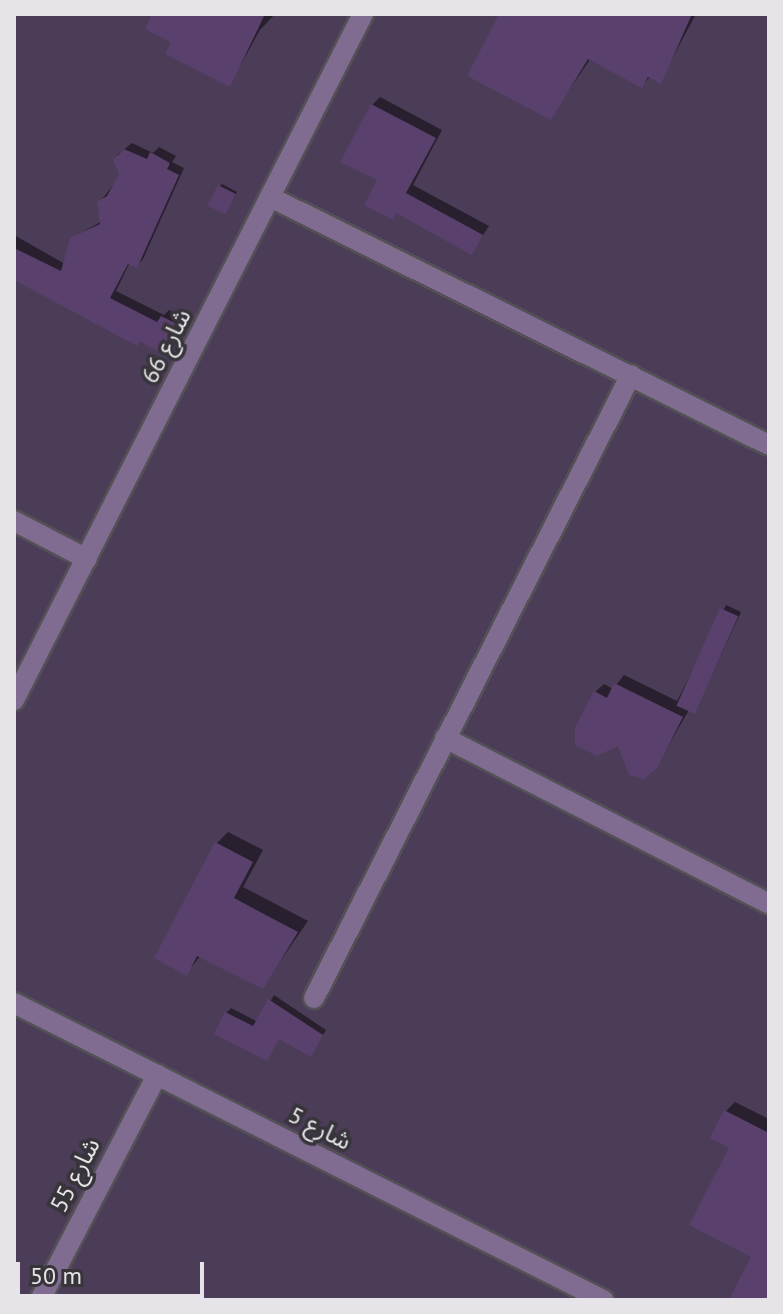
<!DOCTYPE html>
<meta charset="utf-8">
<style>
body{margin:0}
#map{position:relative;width:783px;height:1314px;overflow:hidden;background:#37343a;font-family:"PT Sans","Noto Sans Arabic",sans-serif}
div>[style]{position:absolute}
.green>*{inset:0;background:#4b3c57;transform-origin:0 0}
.shadow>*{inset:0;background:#0007}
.building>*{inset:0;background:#5a416d;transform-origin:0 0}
.roads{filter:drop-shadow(2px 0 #535056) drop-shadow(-2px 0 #535056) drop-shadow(0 2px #535056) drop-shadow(0 -2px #535056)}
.minor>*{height:20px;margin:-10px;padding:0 10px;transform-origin:10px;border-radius:10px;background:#816c91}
span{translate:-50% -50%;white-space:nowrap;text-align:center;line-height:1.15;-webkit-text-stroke:7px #37343a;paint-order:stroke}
.street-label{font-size:24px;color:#e6e4e8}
.frame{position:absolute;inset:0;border:16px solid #e6e4e8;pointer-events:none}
.scale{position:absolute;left:16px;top:1262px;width:188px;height:36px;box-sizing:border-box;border:4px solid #e6e4e8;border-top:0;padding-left:10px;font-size:24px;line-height:28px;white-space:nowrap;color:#e6e4e8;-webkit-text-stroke:6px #37343a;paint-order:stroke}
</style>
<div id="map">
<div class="green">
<div style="left:14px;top:14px;width:755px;height:1286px"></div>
</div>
<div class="shadow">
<div style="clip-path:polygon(154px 14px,275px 14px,260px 30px,230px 84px,174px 41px)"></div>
<div style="clip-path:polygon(502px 14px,696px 14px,660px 81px,651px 76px,642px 85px,591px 58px,550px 118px)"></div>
<div style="clip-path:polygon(380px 97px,442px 130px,413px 185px,489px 226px,472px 252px,397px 212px,392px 217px,379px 180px,372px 105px)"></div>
<div style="clip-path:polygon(132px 143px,153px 153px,159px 147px,176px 156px,172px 162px,184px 168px,143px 259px,136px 266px,130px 262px,116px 291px,164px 315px,169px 310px,184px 318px,163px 352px,101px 325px,14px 275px,14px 235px,65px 264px,71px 239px,102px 221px,99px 203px,121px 175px,117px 155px)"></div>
<div style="clip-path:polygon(222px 184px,237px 192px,227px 210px,220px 186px)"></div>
<div style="clip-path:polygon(726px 605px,741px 612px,697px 707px,689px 710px,656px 767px,595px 692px,604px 684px,613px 689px,624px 675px,677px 701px)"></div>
<div style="clip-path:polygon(228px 832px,263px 850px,243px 887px,308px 921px,263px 986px,201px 955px,186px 974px,217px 843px)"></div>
<div style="clip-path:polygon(274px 995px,326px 1030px,311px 1054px,280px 1037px,266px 1059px,226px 1013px,231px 1008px,258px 1022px)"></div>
<div style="clip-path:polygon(735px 1102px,769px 1119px,769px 1300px,735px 1300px,753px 1256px,726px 1111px)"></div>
</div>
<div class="building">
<div style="clip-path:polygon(152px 14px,265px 14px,230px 87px,165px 54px,171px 42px,145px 29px)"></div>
<div style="clip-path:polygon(499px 14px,692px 14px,661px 84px,648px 77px,642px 88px,588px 59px,551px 120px,467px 76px)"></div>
<div style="clip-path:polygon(371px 104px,436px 138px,406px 193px,483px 235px,472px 255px,396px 213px,393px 220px,364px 205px,377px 180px,340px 162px)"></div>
<div style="clip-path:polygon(124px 149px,147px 159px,150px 152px,170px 163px,167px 169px,179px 175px,137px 268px,128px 264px,110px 298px,157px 322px,161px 316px,179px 325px,164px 354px,140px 342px,137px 346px,14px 280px,14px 248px,61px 271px,70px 238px,100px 224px,97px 202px,107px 196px,119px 174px,113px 160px)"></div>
<div style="left:218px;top:185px;width:20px;height:23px;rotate:27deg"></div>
<div style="left:720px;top:608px;width:20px;height:107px;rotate:24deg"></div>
<div style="clip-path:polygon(614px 683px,683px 717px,657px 768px,644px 779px,629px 775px,618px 746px,597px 756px,575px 745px,575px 728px,594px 691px,607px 698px)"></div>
<div style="clip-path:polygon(215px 842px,253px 862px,234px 898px,298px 932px,263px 989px,197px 956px,187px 976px,154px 958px)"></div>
<div style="clip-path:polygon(268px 999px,323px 1035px,311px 1057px,279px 1039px,267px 1061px,214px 1034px,225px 1012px,253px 1026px)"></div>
<div style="clip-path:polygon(724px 1110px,769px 1133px,769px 1300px,729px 1300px,751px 1257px,689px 1225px,729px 1148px,710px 1138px)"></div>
</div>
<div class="roads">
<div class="minor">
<div style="left:270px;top:197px;width:557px;rotate:26.43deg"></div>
<div style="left:14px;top:521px;width:82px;rotate:27.5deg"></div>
<div style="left:14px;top:700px;width:770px;rotate:-63.04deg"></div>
<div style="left:445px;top:738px;width:364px;rotate:27.1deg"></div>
<div style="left:314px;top:998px;width:699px;rotate:-63.03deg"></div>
<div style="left:14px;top:1003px;width:660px;rotate:26.76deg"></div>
<div style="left:40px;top:1300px;width:254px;rotate:-62.5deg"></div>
</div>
</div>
<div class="street-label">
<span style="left:166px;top:346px;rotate:-63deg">شارع 66</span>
<span style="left:320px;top:1128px;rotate:27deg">شارع 5</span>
<span style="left:75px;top:1175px;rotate:-63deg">شارع 55</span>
</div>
<div class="frame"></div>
<div class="scale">50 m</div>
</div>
